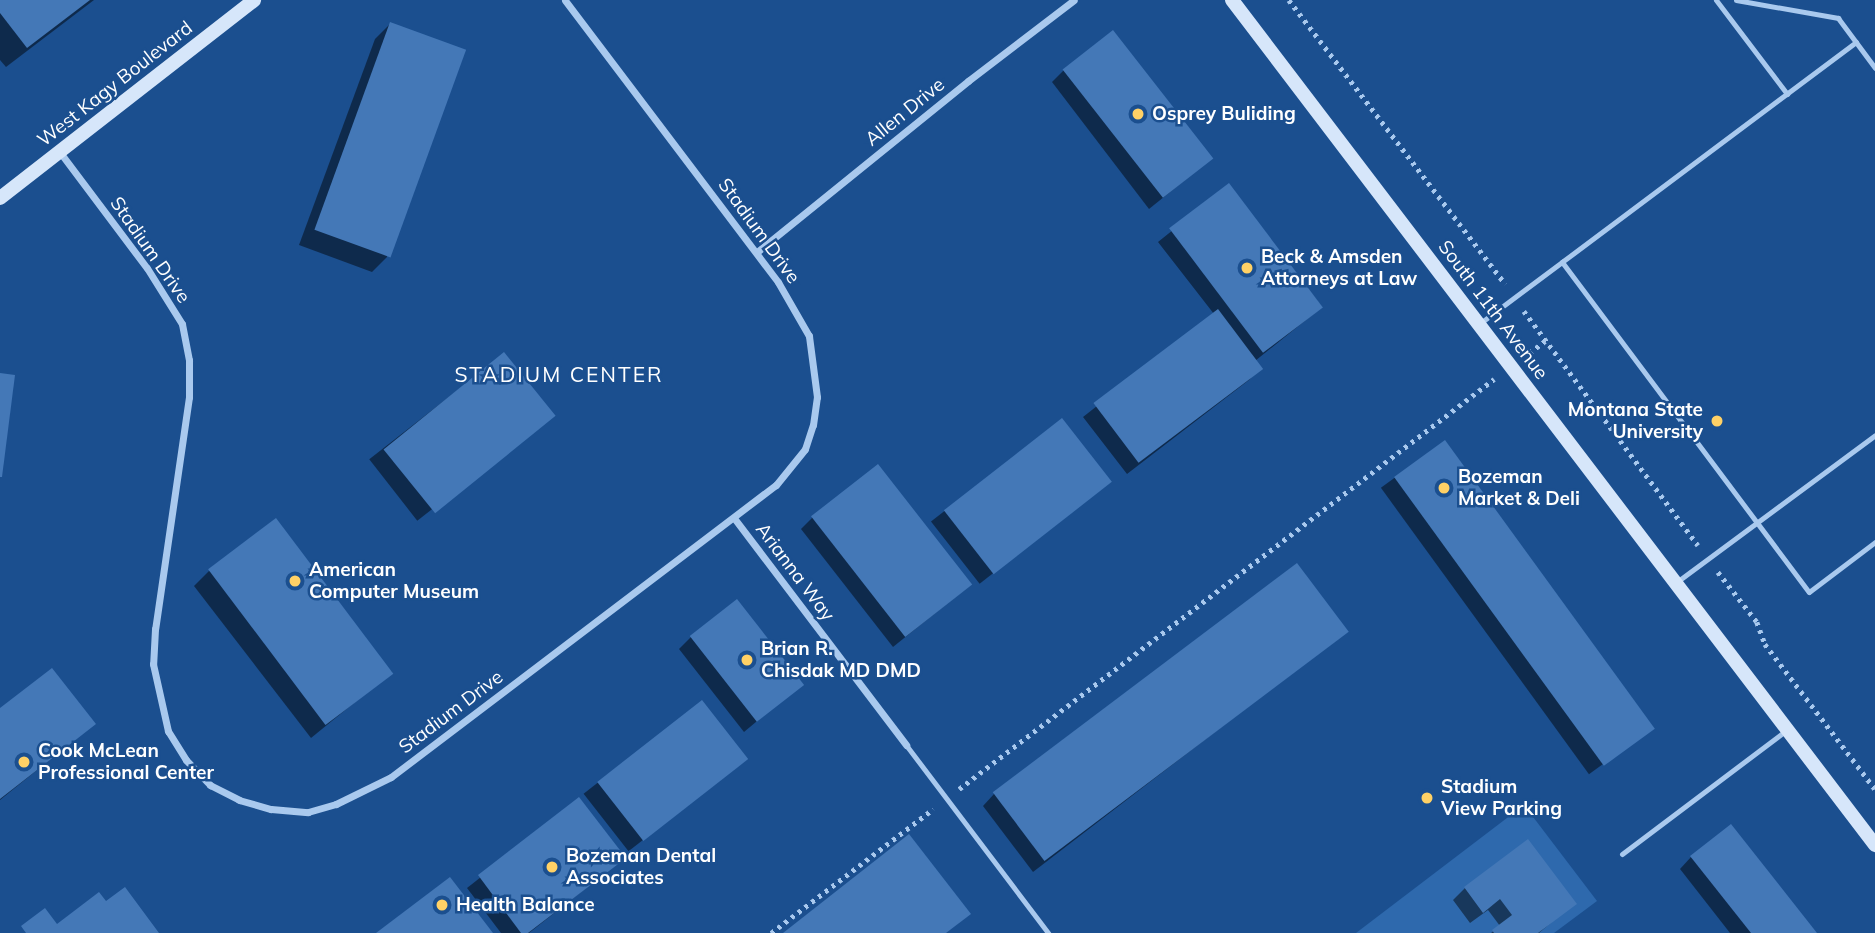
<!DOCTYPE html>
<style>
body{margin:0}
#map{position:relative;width:1875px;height:933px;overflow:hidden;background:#1b4f8f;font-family:Mulish,sans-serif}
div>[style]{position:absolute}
.green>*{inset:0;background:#2e69ad}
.shadow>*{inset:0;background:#0007;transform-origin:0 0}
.building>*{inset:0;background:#4478b7;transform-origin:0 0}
.path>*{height:4.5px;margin-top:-2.25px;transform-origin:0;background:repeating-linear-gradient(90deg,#a9c9ee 0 3.5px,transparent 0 8.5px)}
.lane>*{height:5px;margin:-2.5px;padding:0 2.5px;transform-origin:2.5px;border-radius:2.5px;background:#a9c9ee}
.street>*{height:7px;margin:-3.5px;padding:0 3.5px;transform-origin:3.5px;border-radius:3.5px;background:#a9c9ee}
.secondary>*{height:14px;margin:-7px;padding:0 7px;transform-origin:7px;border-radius:7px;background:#d6e6fa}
.dots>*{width:19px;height:19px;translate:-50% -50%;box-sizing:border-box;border:4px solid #1b4f8f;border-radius:50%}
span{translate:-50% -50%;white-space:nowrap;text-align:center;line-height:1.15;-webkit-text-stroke:5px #1b4f8f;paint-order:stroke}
.street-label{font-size:19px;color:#fff}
.poi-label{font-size:19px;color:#fff;font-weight:700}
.left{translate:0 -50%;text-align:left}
.right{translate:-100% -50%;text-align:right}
.neighbourhood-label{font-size:21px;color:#fff;letter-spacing:2px}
</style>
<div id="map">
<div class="green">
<div style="clip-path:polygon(1524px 805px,1597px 901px,1554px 933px,1356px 933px)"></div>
</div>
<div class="shadow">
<div style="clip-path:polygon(0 0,94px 0,6px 67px,0 60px)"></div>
<div style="clip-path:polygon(390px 24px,387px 257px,372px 272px,299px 245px,375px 39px)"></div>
<div style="clip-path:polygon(1064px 70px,1211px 159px,1149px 209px,1052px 82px)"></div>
<div style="clip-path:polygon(1229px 185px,1322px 307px,1255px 361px,1260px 368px,1249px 380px,1127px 474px,1083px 417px,1214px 314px,1158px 242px)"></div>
<div style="left:504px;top:354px;width:78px;height:171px;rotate:52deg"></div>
<div style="left:1061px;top:420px;width:79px;height:165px;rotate:52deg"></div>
<div style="left:1444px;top:442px;width:354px;height:78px;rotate:54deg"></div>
<div style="clip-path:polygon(813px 517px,970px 585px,893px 647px,801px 529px)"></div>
<div style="clip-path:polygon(209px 571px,392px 672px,311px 738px,194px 586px)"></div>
<div style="clip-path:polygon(1346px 631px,1033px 872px,983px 806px,994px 794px)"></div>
<div style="clip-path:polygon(691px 637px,801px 684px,744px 732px,679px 649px)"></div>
<div style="left:701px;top:702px;width:73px;height:149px;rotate:52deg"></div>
<div style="clip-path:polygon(0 710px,94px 724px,0 800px)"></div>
<div style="clip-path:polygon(579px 800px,624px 858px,529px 933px,501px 933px,467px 888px)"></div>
<div style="clip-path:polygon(1691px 857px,1814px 933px,1730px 933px,1680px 869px)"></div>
<div style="clip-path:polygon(1465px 888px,1574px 903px,1539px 933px,1491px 933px,1500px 926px,1488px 910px,1470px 923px,1453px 900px)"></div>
</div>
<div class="building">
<div style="clip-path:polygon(0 0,90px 0,27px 48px,0 13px)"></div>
<div style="left:390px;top:22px;width:81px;height:221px;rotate:20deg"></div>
<div style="left:1113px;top:30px;width:163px;height:64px;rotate:52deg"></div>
<div style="left:1229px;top:183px;width:156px;height:75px;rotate:53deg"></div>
<div style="left:1218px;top:309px;width:75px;height:156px;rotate:53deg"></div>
<div style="left:504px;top:352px;width:82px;height:155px;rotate:51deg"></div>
<div style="clip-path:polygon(0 373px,15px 375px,2px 477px,0 477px)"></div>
<div style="left:1062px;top:418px;width:81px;height:150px;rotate:52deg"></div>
<div style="left:1445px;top:440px;width:357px;height:63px;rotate:54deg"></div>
<div style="left:878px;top:464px;width:153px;height:85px;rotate:52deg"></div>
<div style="left:276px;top:518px;width:195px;height:85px;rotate:53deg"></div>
<div style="left:1297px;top:563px;width:86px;height:381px;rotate:53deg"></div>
<div style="left:737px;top:599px;width:109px;height:60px;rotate:52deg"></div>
<div style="clip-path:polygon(52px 668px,96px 724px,0 799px,0 708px)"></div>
<div style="left:702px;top:700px;width:75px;height:133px;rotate:52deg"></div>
<div style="clip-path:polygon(579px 797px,626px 858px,528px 933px,521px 933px,478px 875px)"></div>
<div style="clip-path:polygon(1731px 824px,1817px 933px,1751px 933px,1690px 856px)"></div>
<div style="clip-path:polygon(909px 834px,971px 914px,946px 933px,783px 933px)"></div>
<div style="clip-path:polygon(1528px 839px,1577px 904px,1538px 933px,1494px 933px,1492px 930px,1512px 915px,1500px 899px,1483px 913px,1464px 887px)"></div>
<div style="clip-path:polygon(450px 877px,493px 933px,376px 933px)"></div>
<div style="clip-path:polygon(125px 887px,159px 933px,26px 933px,21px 926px,45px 908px,57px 924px,99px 892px,106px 901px)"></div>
</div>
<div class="path">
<div style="left:1289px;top:0;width:357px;rotate:52.7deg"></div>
<div style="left:1524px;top:311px;width:292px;rotate:53.4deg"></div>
<div style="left:1529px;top:353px;width:20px;rotate:-37deg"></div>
<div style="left:1718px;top:572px;width:63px;rotate:52deg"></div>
<div style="left:1757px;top:622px;width:23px;rotate:70deg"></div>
<div style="left:1765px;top:644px;width:182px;rotate:52.8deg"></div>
<div style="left:959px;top:789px;width:674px;rotate:-37.46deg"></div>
<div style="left:771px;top:933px;width:204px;rotate:-37.4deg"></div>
</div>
<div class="lane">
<div style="left:1716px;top:0;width:118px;rotate:52.9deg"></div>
<div style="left:1736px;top:0;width:104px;rotate:10deg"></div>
<div style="left:1838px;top:18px;width:62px;rotate:53.5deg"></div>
<div style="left:1856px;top:42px;width:367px;rotate:143.2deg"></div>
<div style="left:1562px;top:262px;width:412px;rotate:53.2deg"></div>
<div style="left:1809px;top:592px;width:83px;rotate:-37.1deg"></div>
<div style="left:1479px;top:324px;width:104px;rotate:-36.8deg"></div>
<div style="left:1678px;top:581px;width:245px;rotate:-36.5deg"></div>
<div style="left:906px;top:745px;width:236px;rotate:52.9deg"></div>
<div style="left:1622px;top:854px;width:204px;rotate:-37deg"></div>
</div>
<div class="street">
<div style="left:59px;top:151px;width:146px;rotate:53.1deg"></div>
<div style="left:147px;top:268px;width:66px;rotate:58deg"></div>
<div style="left:182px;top:324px;width:37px;rotate:79deg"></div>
<div style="left:189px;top:360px;width:37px;rotate:90deg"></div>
<div style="left:189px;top:397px;width:234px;rotate:98.3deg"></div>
<div style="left:155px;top:629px;width:35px;rotate:93deg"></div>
<div style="left:153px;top:664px;width:69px;rotate:77.4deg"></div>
<div style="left:168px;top:731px;width:34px;rotate:58deg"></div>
<div style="left:186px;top:760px;width:35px;rotate:46deg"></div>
<div style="left:210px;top:785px;width:33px;rotate:27deg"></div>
<div style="left:239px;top:800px;width:33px;rotate:16deg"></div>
<div style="left:271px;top:809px;width:37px;rotate:5deg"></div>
<div style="left:308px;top:812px;width:29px;rotate:-16deg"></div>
<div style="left:336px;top:804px;width:61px;rotate:-26.1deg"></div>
<div style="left:391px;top:777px;width:483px;rotate:-37.2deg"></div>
<div style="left:776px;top:485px;width:46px;rotate:-51.1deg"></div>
<div style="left:805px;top:449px;width:25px;rotate:-72deg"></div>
<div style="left:813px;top:425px;width:28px;rotate:-82deg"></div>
<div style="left:817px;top:397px;width:62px;rotate:-97.5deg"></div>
<div style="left:809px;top:336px;width:62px;rotate:-119.9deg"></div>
<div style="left:778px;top:282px;width:353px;rotate:-127.1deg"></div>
<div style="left:757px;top:252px;width:272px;rotate:-39deg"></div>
<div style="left:968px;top:81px;width:133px;rotate:-37.4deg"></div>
<div style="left:734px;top:518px;width:285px;rotate:52.8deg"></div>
</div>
<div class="secondary">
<div style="left:1232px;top:0;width:1062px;rotate:52.73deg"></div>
<div style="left:0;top:198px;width:322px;rotate:-37.9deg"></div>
</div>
<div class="dots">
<div style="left:1138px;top:114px;background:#ffd166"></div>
<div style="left:1247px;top:268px;background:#ffd166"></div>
<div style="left:1717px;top:421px;background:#ffd166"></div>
<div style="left:1444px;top:488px;background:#ffd166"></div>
<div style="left:295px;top:581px;background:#ffd166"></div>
<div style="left:747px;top:660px;background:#ffd166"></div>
<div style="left:24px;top:762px;background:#ffd166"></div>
<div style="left:1427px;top:798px;background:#ffd166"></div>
<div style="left:552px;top:867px;background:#ffd166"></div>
<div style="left:442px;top:905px;background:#ffd166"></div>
</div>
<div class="street-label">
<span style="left:115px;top:84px;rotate:-38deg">West Kagy Boulevard</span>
<span style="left:905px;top:112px;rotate:-39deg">Allen Drive</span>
<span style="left:759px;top:231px;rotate:54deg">Stadium Drive</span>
<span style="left:150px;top:250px;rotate:55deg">Stadium Drive</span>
<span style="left:1493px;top:310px;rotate:53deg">South 11th Avenue</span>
<span style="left:795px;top:572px;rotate:53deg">Arianna Way</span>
<span style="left:451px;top:712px;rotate:-37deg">Stadium Drive</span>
</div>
<div class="poi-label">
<span class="left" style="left:1152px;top:114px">Osprey Buliding</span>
<span class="left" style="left:1261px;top:268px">Beck &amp; Amsden<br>Attorneys at Law</span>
<span class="right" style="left:1703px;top:421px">Montana State<br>University</span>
<span class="left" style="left:1458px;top:488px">Bozeman<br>Market &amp; Deli</span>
<span class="left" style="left:309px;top:581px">American<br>Computer Museum</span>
<span class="left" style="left:761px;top:660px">Brian R.<br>Chisdak MD DMD</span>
<span class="left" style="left:38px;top:762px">Cook McLean<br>Professional Center</span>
<span class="left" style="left:1441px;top:798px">Stadium<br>View Parking</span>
<span class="left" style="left:566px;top:867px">Bozeman Dental<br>Associates</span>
<span class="left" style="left:456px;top:905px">Health Balance</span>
</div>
<div class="neighbourhood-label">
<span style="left:559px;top:374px">STADIUM CENTER</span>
</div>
</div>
